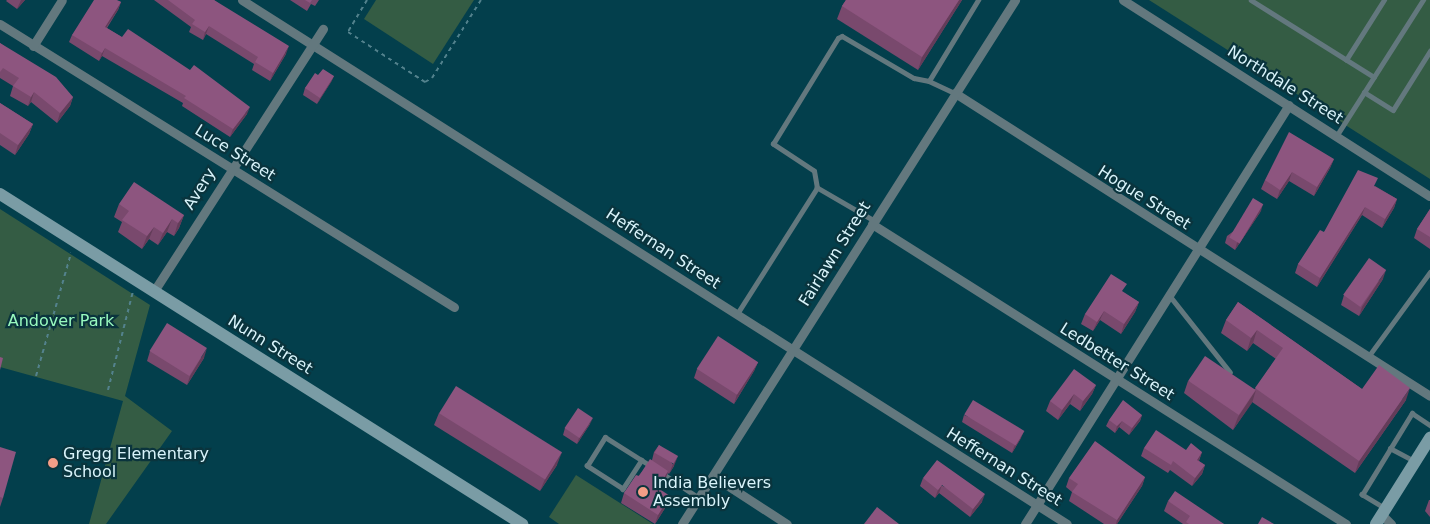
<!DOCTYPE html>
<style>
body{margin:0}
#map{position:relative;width:1430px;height:524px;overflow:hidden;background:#033f4c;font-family:"DejaVu Sans",sans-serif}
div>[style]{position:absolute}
.green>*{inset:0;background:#345c44}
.path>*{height:2px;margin-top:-1px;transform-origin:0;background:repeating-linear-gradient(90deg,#53828d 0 4px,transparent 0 8px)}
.lane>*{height:4.5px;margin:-2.25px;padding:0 2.25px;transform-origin:2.25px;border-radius:2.25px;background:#63787e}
.street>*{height:9px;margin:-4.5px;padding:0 4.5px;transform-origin:4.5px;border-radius:4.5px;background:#63787e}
.secondary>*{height:12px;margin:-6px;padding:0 6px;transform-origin:6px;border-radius:6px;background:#7a9ca5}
.wall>*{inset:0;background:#79496d}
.shaded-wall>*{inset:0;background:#633c59}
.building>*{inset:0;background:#8d557f;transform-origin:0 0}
.dots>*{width:14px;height:14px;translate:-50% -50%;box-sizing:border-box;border:2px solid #0a343d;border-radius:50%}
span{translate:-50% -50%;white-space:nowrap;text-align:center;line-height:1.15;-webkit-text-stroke:4.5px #0a343d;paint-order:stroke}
.street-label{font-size:16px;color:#d9f4fb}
.park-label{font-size:16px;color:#98f9be}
.poi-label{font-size:16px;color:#d9f4fb}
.left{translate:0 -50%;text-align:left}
</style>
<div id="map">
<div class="green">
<div style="clip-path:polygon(376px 0,474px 0,433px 64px,364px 19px)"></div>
<div style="clip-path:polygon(1149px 0,1430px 0,1430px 179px)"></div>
<div style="clip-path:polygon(0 209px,150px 305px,125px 396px,172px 431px,106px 524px,89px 524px,123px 401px,0 367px)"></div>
<div style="clip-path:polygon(576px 475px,653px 524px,559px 524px,549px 517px)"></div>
</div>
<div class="path">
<div style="left:367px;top:0;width:37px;rotate:121deg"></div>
<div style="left:348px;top:32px;width:92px;rotate:33deg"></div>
<div style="left:425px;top:82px;width:8px;rotate:-30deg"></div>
<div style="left:432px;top:78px;width:92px;rotate:-57.9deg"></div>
<div style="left:36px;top:376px;width:128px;rotate:-74.1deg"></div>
<div style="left:108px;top:390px;width:102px;rotate:-75.8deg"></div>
</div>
<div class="lane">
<div style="left:1251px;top:0;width:145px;rotate:32deg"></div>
<div style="left:1346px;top:60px;width:71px;rotate:-57.7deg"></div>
<div style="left:929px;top:81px;width:95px;rotate:-58.8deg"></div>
<div style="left:1364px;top:92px;width:34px;rotate:32deg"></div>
<div style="left:1393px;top:110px;width:70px;rotate:-57.9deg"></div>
<div style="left:1337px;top:135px;width:160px;rotate:-57.5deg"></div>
<div style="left:874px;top:221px;width:66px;rotate:-149.9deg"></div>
<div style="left:817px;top:188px;width:17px;rotate:-100deg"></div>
<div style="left:814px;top:171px;width:49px;rotate:-146.6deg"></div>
<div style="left:773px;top:144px;width:124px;rotate:-58.5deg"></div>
<div style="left:838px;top:38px;width:4px;rotate:-27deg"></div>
<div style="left:842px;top:36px;width:83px;rotate:30.3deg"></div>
<div style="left:914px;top:78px;width:15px;rotate:11deg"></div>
<div style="left:929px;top:81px;width:29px;rotate:25deg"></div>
<div style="left:1170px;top:296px;width:97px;rotate:51.7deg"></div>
<div style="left:737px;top:314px;width:149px;rotate:-57.6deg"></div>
<div style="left:1368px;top:357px;width:105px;rotate:-53.9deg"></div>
<div style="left:1390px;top:448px;width:27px;rotate:28deg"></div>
<div style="left:642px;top:460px;width:35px;rotate:123deg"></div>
<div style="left:623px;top:489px;width:43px;rotate:-147.4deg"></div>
<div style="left:587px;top:466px;width:34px;rotate:-58deg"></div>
<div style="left:605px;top:437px;width:54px;rotate:32.2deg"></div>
<div style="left:662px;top:473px;width:45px;rotate:34deg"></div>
<div style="left:1384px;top:508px;width:26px;rotate:-149deg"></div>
<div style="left:1362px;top:495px;width:96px;rotate:-58.6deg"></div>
<div style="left:1412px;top:413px;width:22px;rotate:34deg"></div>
</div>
<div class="street">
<div style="left:242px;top:0;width:977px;rotate:32.42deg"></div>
<div style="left:1123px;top:0;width:364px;rotate:32.6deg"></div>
<div style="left:0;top:24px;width:535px;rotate:31.94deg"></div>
<div style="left:33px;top:46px;width:54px;rotate:-57.8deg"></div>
<div style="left:955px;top:93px;width:563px;rotate:32.53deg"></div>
<div style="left:872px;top:224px;width:561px;rotate:32.33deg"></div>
<div style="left:154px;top:291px;width:312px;rotate:-57.2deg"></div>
<div style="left:713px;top:476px;width:88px;rotate:33deg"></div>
<div style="left:1382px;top:515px;width:13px;rotate:45deg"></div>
<div style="left:682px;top:524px;width:621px;rotate:-57.56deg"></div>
<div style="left:1025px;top:524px;width:495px;rotate:-57.8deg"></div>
</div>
<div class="secondary">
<div style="left:0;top:194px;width:618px;rotate:32.3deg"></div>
<div style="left:1376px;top:524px;width:102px;rotate:-57.9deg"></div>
</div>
<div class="wall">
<div style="clip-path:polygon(7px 0,25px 0,17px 9px,6px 1px)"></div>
<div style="clip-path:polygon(154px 0,214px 0,286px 54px,270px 81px,252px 70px,254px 64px,206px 34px,203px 40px,189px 32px,191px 27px)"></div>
<div style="clip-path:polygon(290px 0,319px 0,315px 6px,311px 4px,307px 11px)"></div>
<div style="clip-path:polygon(846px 0,962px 0,918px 70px,837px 19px,842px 6px)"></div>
<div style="clip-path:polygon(119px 1px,121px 2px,118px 10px,107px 28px,247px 114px,230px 137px,182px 106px,183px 103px,102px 56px,99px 61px,69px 42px,72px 35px)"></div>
<div style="clip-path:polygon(0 43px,73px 97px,70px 106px,57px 123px,31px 102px,28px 106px,10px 96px,13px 86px,0 78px)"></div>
<div style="clip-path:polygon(318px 75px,334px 76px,331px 82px,317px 104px,303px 95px,305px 88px)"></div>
<div style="clip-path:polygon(0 103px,33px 124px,29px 134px,15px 155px,0 145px)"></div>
<div style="clip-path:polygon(1334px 159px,1330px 168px,1314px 196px,1289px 181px,1277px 199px,1261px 189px,1265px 180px)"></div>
<div style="clip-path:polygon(1375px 186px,1397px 199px,1394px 208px,1382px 228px,1362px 215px,1317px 287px,1295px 273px,1298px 264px,1324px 232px)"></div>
<div style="clip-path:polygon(119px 204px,184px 215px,179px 228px,174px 236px,167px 232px,158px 245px,149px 239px,142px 249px,118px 232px,122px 222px,114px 217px)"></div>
<div style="clip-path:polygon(1430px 209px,1430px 249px,1414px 238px,1417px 229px)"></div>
<div style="clip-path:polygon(1261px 211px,1235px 250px,1225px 243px,1227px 236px)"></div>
<div style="clip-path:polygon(1383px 279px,1359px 316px,1341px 305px,1344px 295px)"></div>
<div style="clip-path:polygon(1124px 293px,1139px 302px,1135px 312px,1121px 334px,1100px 320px,1093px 331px,1081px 324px,1085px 314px)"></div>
<div style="clip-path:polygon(1238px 302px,1362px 389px,1406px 400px,1355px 473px,1252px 402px,1233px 430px,1184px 393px,1188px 381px,1255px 389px,1276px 359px,1253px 343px,1247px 351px,1221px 333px,1226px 320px)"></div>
<div style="clip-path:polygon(150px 351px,204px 358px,187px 385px,147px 361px)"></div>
<div style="clip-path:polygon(758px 362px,754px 371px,734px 404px,694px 378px,697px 369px)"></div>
<div style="clip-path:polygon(1096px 385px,1092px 394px,1080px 411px,1070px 404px,1058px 420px,1046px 411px,1050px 401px)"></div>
<div style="clip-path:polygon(439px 413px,557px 465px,540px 491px,434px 425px)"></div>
<div style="clip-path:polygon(964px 415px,1021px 438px,1012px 453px,962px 422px)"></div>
<div style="clip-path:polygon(1142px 415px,1140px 421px,1129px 435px,1119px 427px,1115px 433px,1106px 426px,1109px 420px)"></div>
<div style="clip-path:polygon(590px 424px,577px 444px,563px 435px,565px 428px)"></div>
<div style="clip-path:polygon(659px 445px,674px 466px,669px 474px,668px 473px,665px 480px,660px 489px,667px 505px,655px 524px,621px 503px,624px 493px,652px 460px,654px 452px)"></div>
<div style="clip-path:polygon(0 447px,3px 498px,0 507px)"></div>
<div style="clip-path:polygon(1144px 448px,1202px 452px,1199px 461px,1205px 465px,1202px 474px,1192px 486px,1170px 470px,1168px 473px,1141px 456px)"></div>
<div style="clip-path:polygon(1145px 477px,1142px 486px,1117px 524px,1104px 524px,1069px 501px,1072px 492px,1066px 487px,1069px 478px)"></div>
<div style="clip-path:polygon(923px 478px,982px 502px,970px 517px,939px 493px,935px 498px,920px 486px)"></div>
<div style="clip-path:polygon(1429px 500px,1430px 500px,1430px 517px,1425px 511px)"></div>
<div style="clip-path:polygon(1168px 501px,1224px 524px,1183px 524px,1164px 511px)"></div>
</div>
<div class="shaded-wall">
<div style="clip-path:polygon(21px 0,25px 0,17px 9px)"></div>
<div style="clip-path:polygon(959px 0,962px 0,918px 70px,922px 57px)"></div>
<div style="clip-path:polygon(121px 2px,118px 10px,102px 34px,105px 27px)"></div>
<div style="clip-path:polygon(209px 26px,206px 34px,203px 40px,205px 32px)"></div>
<div style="clip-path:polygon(289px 46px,286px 54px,270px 81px,273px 73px)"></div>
<div style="clip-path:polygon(105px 48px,102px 56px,99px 61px,102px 53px)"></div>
<div style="clip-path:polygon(334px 76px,331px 82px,317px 104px,320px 98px)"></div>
<div style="clip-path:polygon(34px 92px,31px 102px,28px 106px,31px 97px)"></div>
<div style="clip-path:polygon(73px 97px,70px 106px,57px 123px,60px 113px)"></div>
<div style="clip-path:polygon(250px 107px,247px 114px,230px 137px,233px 129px)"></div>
<div style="clip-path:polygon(33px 124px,29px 134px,15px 155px,18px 145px)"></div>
<div style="clip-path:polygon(1334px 159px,1330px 168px,1314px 196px,1317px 187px)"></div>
<div style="clip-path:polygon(1292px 172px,1289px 181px,1277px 199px,1280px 190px)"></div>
<div style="clip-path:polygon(1397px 199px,1394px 208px,1382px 228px,1385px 219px)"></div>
<div style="clip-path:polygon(1263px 204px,1261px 211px,1235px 250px,1237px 243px)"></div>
<div style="clip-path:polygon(1365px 207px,1362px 215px,1317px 287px,1320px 278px)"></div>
<div style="clip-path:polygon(184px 215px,179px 228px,174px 236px,178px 223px)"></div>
<div style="clip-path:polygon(172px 219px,167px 232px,158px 245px,163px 233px)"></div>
<div style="clip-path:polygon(154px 227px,149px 239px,142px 249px,147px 236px)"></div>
<div style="clip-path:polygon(1386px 270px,1383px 279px,1359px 316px,1362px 307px)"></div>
<div style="clip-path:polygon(1139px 302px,1135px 312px,1121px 334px,1124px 324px)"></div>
<div style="clip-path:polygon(1104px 311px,1100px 320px,1093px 331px,1097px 322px)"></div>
<div style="clip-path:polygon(1257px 330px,1253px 343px,1247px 351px,1251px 338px)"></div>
<div style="clip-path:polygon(207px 348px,204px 358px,187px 385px,190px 376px)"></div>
<div style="clip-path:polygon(758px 362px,754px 371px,734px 404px,737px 394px)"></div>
<div style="clip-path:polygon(1096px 385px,1092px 394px,1080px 411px,1083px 401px)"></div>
<div style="clip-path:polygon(1410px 388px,1406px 400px,1355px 473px,1359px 461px)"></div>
<div style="clip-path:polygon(1256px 390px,1252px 403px,1233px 430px,1238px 417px)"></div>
<div style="clip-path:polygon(1074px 394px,1070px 404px,1058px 420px,1062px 410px)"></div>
<div style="clip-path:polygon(1142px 415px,1140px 421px,1129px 435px,1132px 428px)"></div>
<div style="clip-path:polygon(593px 418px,590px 424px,577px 444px,579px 438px)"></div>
<div style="clip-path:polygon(1122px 421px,1119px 427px,1115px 433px,1117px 426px)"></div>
<div style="clip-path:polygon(1024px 431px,1021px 438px,1012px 453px,1014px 447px)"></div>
<div style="clip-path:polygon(562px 452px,557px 465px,540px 491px,545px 479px)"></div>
<div style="clip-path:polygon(1202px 452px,1199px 460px,1194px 468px,1197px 460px)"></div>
<div style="clip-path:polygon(678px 456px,674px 466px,669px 474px,673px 464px)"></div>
<div style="clip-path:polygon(1205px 465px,1202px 474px,1192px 486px,1195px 478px)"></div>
<div style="clip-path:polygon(668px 471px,665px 480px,654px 497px,658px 488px)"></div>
<div style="clip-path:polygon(1145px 477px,1142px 486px,1117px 524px,1116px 524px,1117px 520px)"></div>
<div style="clip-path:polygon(942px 485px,939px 493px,935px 498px,938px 490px)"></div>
<div style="clip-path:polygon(985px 494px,982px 502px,970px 517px,973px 509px)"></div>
<div style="clip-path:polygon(670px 496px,667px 505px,655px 524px,658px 515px)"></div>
</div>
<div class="building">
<div style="clip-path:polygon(94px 0,117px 0,121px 2px,105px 27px,122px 37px,128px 29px,190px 70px,194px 65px,250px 107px,233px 129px,184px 98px,186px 96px,105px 48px,102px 53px,72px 35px)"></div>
<div style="clip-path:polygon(168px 0,214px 0,289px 46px,273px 73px,255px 62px,258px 57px,209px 26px,205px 32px,192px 24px,195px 20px)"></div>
<div style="clip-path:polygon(305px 0,312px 0,310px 3px)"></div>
<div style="clip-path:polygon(846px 0,959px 0,922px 57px,842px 6px)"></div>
<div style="clip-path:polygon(0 43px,56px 77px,73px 97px,60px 113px,34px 92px,31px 97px,13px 86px,19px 78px,3px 68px,0 72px)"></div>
<div style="clip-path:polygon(323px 69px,334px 76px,320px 98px,305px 88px,315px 73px,318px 75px)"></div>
<div style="clip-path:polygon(0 103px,33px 124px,18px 145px,0 133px)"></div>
<div style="clip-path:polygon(1289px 132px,1334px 159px,1317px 187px,1292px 172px,1280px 190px,1265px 180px)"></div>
<div style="clip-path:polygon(1358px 170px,1378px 178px,1374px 186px,1397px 199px,1385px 219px,1365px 207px,1320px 278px,1298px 264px,1320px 230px,1324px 232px)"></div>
<div style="clip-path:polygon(134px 182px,184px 215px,178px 223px,172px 219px,163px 233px,154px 227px,147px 236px,122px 220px,129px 211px,119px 204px)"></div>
<div style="left:1253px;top:198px;width:12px;height:46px;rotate:31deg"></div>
<div style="clip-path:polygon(1430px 209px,1430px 237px,1417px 229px)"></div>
<div style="left:1369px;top:258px;width:21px;height:45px;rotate:35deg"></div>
<div style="clip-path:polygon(1111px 274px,1127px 284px,1122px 291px,1139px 302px,1124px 324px,1104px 311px,1097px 322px,1085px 314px)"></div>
<div style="clip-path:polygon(1238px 302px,1362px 389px,1379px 365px,1410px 388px,1359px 461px,1255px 388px,1283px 348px,1257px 330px,1251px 338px,1226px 320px)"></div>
<div style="left:167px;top:323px;width:47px;height:33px;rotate:32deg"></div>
<div style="left:718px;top:336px;width:48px;height:39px;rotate:33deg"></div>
<div style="left:1205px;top:356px;width:61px;height:30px;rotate:34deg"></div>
<div style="clip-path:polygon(0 357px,3px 358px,0 370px)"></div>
<div style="clip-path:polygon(1074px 369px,1096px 385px,1083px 401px,1074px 394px,1062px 410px,1050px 401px)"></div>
<div style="left:456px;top:386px;width:125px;height:32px;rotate:32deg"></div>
<div style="left:973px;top:400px;width:60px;height:17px;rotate:31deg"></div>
<div style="clip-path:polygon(1123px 400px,1142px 415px,1132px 428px,1122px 421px,1117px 426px,1109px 420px)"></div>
<div style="left:578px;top:408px;width:18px;height:24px;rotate:34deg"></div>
<div style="clip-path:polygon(1156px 430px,1186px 450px,1191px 443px,1202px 452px,1197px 460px,1205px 465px,1195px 478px,1173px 461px,1171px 465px,1144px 448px)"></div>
<div style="clip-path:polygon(1095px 441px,1145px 477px,1117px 520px,1072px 492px,1078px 484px,1069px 478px)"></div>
<div style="left:659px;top:445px;width:22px;height:9px;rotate:30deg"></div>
<div style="clip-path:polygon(0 447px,16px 452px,3px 498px,0 497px)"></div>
<div style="clip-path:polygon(650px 459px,668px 471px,658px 488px,670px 496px,658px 515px,624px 493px,636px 475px,639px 476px)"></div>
<div style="clip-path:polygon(937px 460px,985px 494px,973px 509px,942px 485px,938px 490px,923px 478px)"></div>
<div style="clip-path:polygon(1175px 491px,1224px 524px,1189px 524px,1186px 522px,1190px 516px,1168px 501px)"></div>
<div style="clip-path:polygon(877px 507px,899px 524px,864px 524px)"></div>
<div style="clip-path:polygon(1262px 517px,1274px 524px,1258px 524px)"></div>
</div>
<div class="dots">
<div style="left:53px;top:463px;background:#f49e87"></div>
<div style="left:643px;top:492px;background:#f49e87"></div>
</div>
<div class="street-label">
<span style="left:1285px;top:85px;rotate:32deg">Northdale Street</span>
<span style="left:235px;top:153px;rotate:32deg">Luce Street</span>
<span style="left:200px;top:189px;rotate:-58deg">Avery</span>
<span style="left:1144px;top:198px;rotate:32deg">Hogue Street</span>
<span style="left:663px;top:249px;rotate:33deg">Heffernan Street</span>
<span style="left:835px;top:254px;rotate:-58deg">Fairlawn Street</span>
<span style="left:270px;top:345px;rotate:32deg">Nunn Street</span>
<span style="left:1117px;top:362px;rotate:32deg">Ledbetter Street</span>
<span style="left:1004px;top:467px;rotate:32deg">Heffernan Street</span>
</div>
<div class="park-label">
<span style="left:61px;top:321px">Andover Park</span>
</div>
<div class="poi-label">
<span class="left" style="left:63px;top:463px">Gregg Elementary<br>School</span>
<span class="left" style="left:653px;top:492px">India Believers<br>Assembly</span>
</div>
</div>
